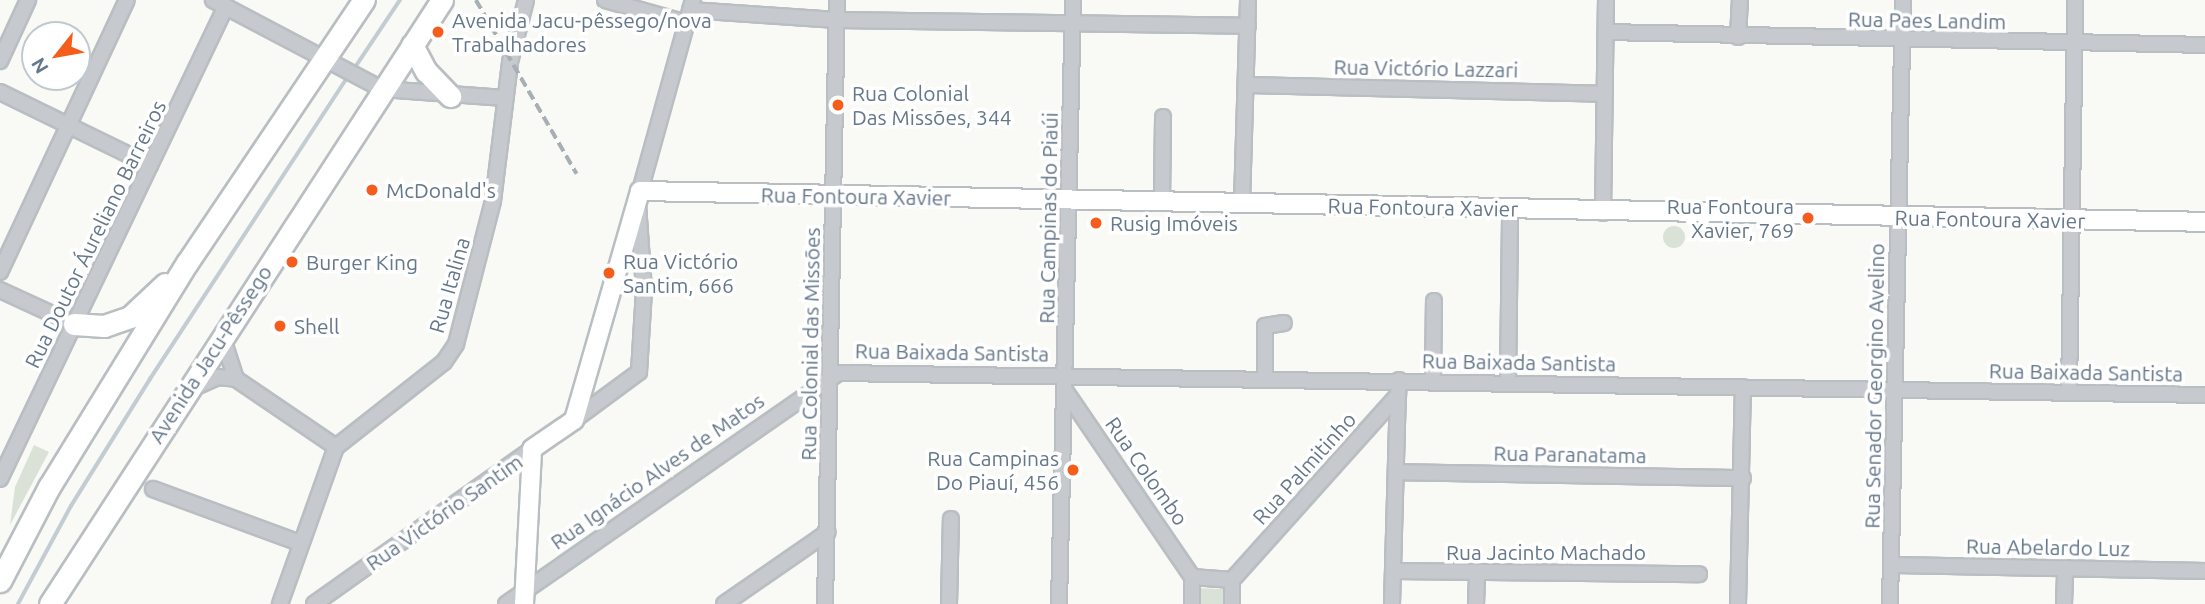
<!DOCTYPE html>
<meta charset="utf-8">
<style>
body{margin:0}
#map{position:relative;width:2205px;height:604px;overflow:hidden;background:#f9f9f6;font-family:Ubuntu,sans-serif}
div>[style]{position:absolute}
.green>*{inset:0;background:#dae1d7;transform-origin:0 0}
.round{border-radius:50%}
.stream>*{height:3.5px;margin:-1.75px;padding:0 1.75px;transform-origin:1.75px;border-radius:1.75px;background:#c2ccd2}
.roads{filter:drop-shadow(2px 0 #b9bec2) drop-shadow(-2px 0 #b9bec2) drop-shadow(0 2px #b9bec2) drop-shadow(0 -2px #b9bec2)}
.minor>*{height:14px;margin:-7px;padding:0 7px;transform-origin:7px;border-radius:7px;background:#c6cacf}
.major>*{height:18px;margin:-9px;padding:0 9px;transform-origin:9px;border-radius:9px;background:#fff}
.highway>*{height:21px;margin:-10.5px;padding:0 10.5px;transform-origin:10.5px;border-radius:10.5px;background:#fff}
.rail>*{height:3.5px;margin-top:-1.75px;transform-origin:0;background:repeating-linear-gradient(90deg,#a8aeb5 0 10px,transparent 0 15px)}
.dots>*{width:19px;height:19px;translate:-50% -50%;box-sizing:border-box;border:4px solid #fff;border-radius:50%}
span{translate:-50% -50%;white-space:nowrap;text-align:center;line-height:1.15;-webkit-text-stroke:7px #fff;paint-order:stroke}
.poi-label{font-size:21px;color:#65778a}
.left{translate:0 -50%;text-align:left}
.right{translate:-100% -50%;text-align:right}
.street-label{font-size:21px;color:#65778a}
.north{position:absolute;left:21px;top:21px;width:70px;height:70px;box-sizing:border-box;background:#fff;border:2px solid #c1c9d0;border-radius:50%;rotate:239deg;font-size:19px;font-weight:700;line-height:28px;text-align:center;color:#65778a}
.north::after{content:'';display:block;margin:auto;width:24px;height:32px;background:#f45d1b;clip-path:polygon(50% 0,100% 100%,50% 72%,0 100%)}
</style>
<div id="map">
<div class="green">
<div class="round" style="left:1663px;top:226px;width:22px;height:22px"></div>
<div style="clip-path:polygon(34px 445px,49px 452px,10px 525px,15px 487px)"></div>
<div style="left:1195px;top:588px;width:34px;height:16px;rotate:2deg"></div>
</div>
<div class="stream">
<div style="left:354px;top:69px;width:83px;rotate:-56.3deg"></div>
<div style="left:18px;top:604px;width:111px;rotate:-61.6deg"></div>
<div style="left:71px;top:506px;width:150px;rotate:-58.1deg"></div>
<div style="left:150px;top:379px;width:363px;rotate:-56.8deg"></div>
</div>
<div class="roads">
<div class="minor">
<div style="left:213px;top:0;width:191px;rotate:27.8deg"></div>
<div style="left:382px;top:89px;width:123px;rotate:4.2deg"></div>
<div style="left:605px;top:0;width:85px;rotate:15.7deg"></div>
<div style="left:690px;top:10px;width:147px;rotate:3.9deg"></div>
<div style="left:837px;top:20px;width:411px;rotate:0.8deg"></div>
<div style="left:1606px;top:32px;width:599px;rotate:1.24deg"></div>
<div style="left:1738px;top:37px;width:37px;rotate:-87deg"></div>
<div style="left:0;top:61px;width:67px;rotate:-65.3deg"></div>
<div style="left:1246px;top:85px;width:359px;rotate:1.4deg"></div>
<div style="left:0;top:92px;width:167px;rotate:26deg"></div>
<div style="left:640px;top:191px;width:198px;rotate:-74.5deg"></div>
<div style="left:1162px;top:201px;width:84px;rotate:-89.3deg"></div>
<div style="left:1242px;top:203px;width:203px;rotate:-88.3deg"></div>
<div style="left:1603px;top:213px;width:213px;rotate:-89.2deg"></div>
<div style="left:0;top:272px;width:300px;rotate:-65deg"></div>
<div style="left:0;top:290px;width:81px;rotate:24.7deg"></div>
<div style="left:222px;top:336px;width:45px;rotate:72deg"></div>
<div style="left:1265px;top:378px;width:52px;rotate:-90deg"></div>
<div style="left:1265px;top:326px;width:19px;rotate:-9deg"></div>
<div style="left:1433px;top:381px;width:80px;rotate:-89.3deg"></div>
<div style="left:1508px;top:383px;width:174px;rotate:-89.3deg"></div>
<div style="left:193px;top:388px;width:27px;rotate:-24deg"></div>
<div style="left:218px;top:377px;width:18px;rotate:6deg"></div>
<div style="left:236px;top:379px;width:121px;rotate:34.2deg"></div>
<div style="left:1066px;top:392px;width:224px;rotate:55.7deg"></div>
<div style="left:2069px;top:392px;width:392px;rotate:-89.1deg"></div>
<div style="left:574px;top:420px;width:81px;rotate:-36.4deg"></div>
<div style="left:639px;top:372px;width:82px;rotate:-86.5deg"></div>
<div style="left:644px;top:290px;width:86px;rotate:-94deg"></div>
<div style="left:1396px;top:472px;width:347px;rotate:1deg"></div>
<div style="left:0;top:479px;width:524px;rotate:-64.46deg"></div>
<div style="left:153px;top:489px;width:157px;rotate:20.2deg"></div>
<div style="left:1891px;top:565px;width:314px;rotate:1.1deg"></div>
<div style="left:1393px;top:571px;width:306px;rotate:0.6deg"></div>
<div style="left:1232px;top:580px;width:249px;rotate:-48.1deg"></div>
<div style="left:1398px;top:395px;width:15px;rotate:-86deg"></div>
<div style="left:280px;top:604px;width:167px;rotate:-70.4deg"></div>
<div style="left:336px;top:447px;width:137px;rotate:-38.2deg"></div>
<div style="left:444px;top:362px;width:22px;rotate:-56deg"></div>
<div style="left:456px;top:344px;width:148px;rotate:-75.5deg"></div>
<div style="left:493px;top:201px;width:140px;rotate:-83deg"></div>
<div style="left:510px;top:62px;width:64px;rotate:-75.5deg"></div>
<div style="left:314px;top:604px;width:267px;rotate:-35.4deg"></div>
<div style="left:506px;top:604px;width:404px;rotate:-34.8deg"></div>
<div style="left:838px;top:373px;width:1367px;rotate:0.92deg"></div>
<div style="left:724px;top:604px;width:126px;rotate:-34.7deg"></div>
<div style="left:825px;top:604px;width:604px;rotate:-88.86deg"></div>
<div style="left:949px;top:604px;width:85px;rotate:-88.7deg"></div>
<div style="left:1059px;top:604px;width:604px;rotate:-88.67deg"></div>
<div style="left:1192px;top:604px;width:27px;rotate:-90deg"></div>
<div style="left:1192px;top:577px;width:40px;rotate:4.3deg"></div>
<div style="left:1232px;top:580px;width:24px;rotate:90deg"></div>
<div style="left:1392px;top:604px;width:209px;rotate:-88.4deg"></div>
<div style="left:1476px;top:604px;width:32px;rotate:-88deg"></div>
<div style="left:1738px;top:604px;width:217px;rotate:-88.7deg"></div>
<div style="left:1890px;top:604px;width:604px;rotate:-88.77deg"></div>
<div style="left:2064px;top:604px;width:36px;rotate:-88deg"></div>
</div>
<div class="major">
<div style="left:524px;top:604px;width:155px;rotate:-87deg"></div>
<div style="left:532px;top:449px;width:51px;rotate:-34.6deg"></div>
<div style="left:574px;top:420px;width:238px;rotate:-73.9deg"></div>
<div style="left:640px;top:191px;width:1565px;rotate:1.13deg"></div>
</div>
<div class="highway">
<div style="left:412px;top:45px;width:30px;rotate:62deg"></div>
<div style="left:426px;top:71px;width:35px;rotate:46deg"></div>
<div style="left:74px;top:324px;width:30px;rotate:4deg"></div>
<div style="left:104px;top:326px;width:28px;rotate:-19deg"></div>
<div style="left:130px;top:317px;width:48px;rotate:-43.3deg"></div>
<div style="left:0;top:581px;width:106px;rotate:-62.5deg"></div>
<div style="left:49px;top:487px;width:263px;rotate:-58.4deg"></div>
<div style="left:187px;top:263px;width:317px;rotate:-56.1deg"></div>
<div style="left:50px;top:604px;width:720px;rotate:-57.02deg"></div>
</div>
</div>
<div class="rail">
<div style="left:476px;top:0;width:201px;rotate:59.9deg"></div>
</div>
<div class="dots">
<div style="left:438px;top:32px;background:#f45d1b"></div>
<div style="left:838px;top:105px;background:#f45d1b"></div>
<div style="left:372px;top:190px;background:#f45d1b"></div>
<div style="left:1808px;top:218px;background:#f45d1b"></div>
<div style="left:1096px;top:223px;background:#f45d1b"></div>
<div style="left:292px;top:262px;background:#f45d1b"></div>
<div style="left:609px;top:273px;background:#f45d1b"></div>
<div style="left:280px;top:326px;background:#f45d1b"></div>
<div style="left:1073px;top:470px;background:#f45d1b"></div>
</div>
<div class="poi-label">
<span class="left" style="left:452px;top:32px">Avenida Jacu-pêssego/nova<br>Trabalhadores</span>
<span class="left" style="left:852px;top:105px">Rua Colonial<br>Das Missões, 344</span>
<span class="left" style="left:386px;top:190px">McDonald's</span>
<span class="right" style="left:1794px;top:218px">Rua Fontoura<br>Xavier, 769</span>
<span class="left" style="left:1110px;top:223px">Rusig Imóveis</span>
<span class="left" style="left:623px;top:273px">Rua Victório<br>Santim, 666</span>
<span class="left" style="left:306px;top:262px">Burger King</span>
<span class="left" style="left:294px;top:326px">Shell</span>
<span class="right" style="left:1059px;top:470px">Rua Campinas<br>Do Piauí, 456</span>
</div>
<div class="street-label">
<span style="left:1927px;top:20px;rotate:1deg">Rua Paes Landim</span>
<span style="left:1426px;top:68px;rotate:1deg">Rua Victório Lazzari</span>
<span style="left:856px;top:196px;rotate:1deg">Rua Fontoura Xavier</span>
<span style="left:1423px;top:207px;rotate:1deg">Rua Fontoura Xavier</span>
<span style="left:1048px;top:218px;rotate:-89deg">Rua Campinas do Piaúi</span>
<span style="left:1990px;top:219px;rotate:1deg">Rua Fontoura Xavier</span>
<span style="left:95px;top:234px;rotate:-64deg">Rua Doutor Áureliano Barreiros</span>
<span style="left:449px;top:285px;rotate:-74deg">Rua Italina</span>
<span style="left:810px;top:344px;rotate:-89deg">Rua Colonial das Missões</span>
<span style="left:952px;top:352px;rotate:1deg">Rua Baixada Santista</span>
<span style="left:210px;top:354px;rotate:-57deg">Avenida Jacu-Pêssego</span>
<span style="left:1519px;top:362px;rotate:1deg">Rua Baixada Santista</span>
<span style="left:2086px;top:372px;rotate:1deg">Rua Baixada Santista</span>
<span style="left:1874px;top:386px;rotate:-89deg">Rua Senador Georgino Avelino</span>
<span style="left:1570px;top:454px;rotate:1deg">Rua Paranatama</span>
<span style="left:1304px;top:468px;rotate:-48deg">Rua Palmitinho</span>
<span style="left:657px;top:471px;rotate:-35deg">Rua Ignácio Alves de Matos</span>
<span style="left:1147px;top:471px;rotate:55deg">Rua Colombo</span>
<span style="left:444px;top:512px;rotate:-35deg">Rua Victório Santim</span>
<span style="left:2048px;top:547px;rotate:1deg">Rua Abelardo Luz</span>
<span style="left:1546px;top:552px">Rua Jacinto Machado</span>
</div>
<div class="north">N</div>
</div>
